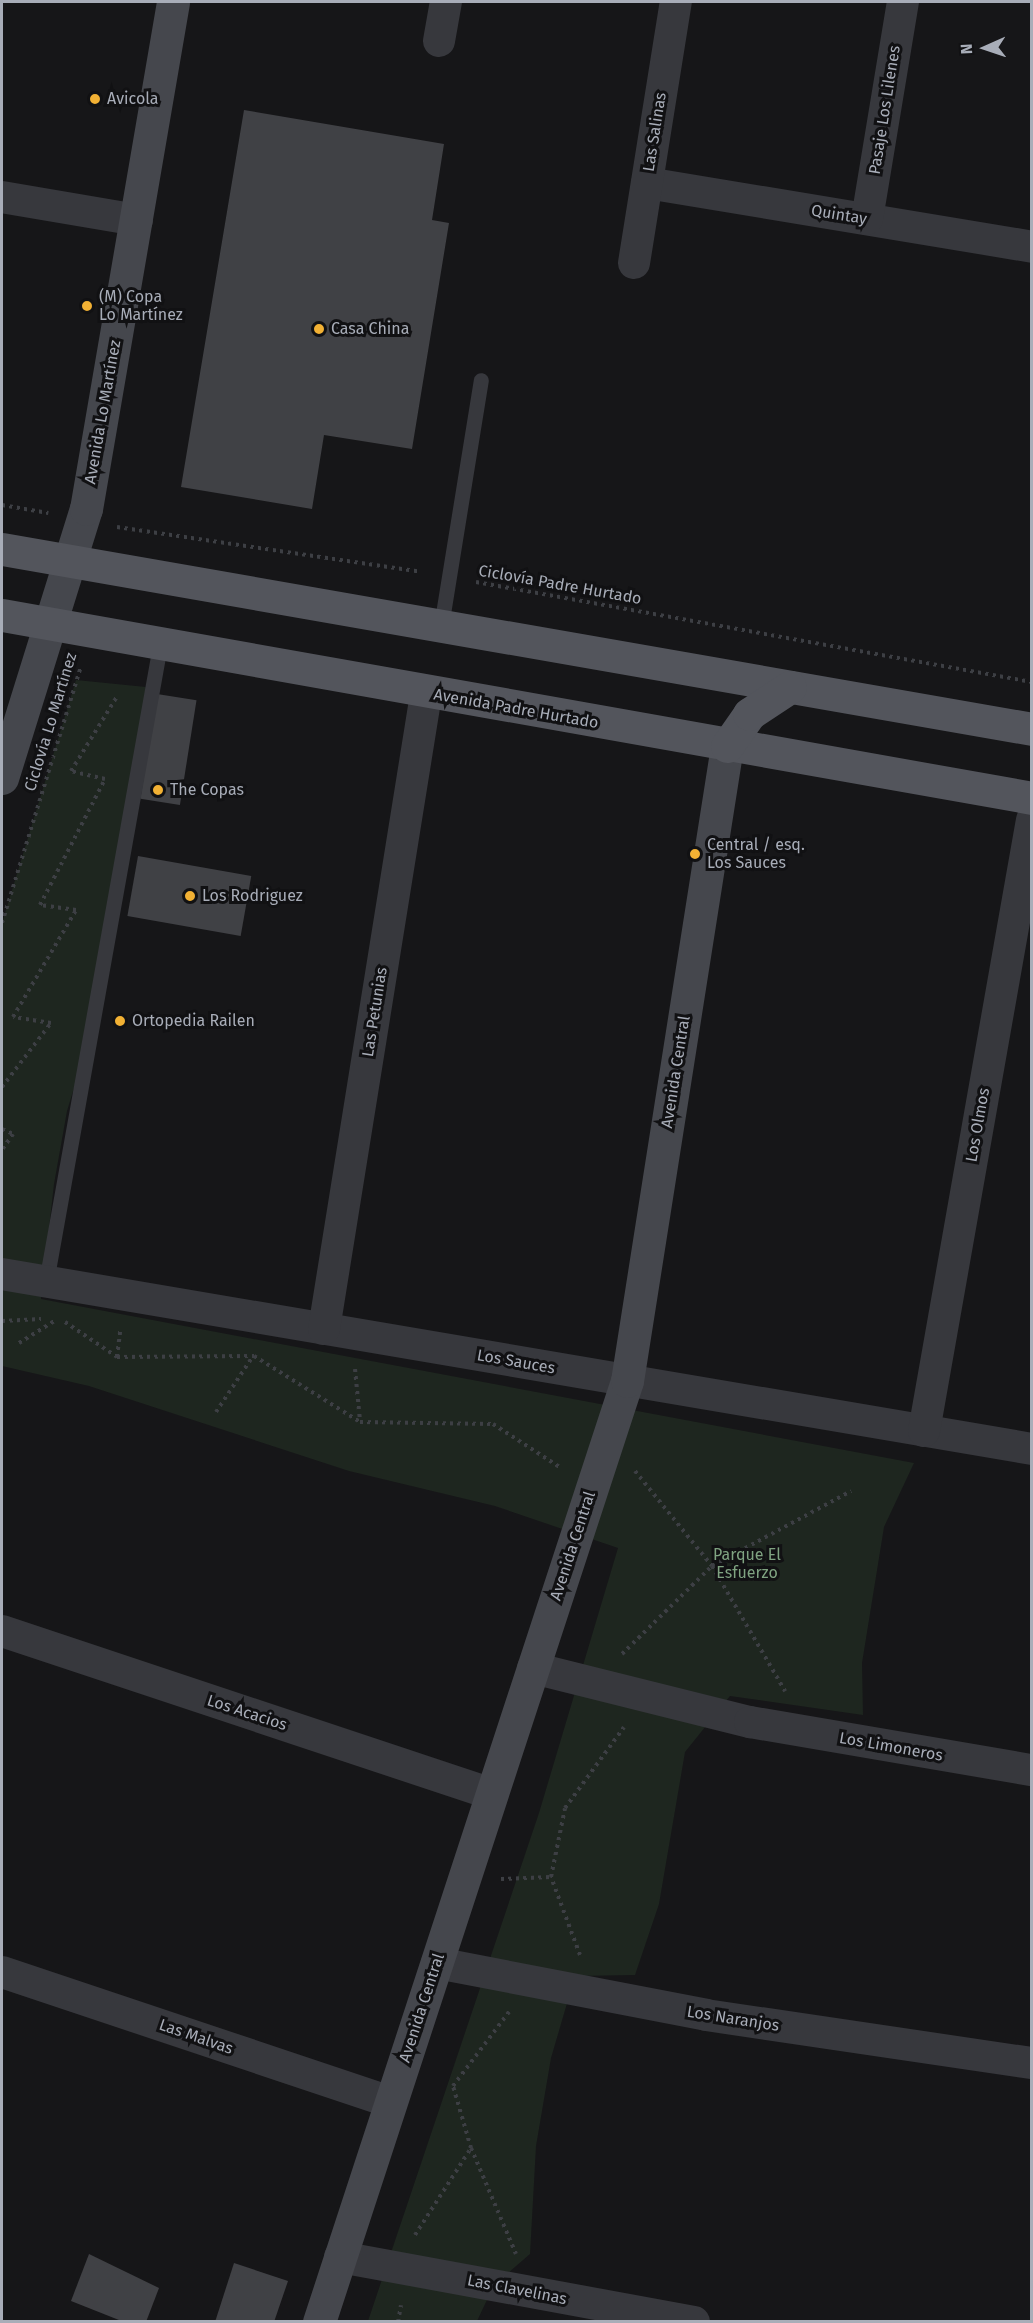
<!DOCTYPE html>
<meta charset="utf-8">
<style>
body{margin:0}
#map{position:relative;width:1033px;height:2323px;overflow:hidden;background:#161618;font-family:"Fira Sans",sans-serif}
div>[style]{position:absolute}
.green>*{inset:0;background:#1e261f}
.building>*{inset:0;background:#404145;transform-origin:0 0}
.path>*{height:4px;margin-top:-2px;transform-origin:0;background:repeating-linear-gradient(90deg,#3d3f44 0 3px,transparent 0 7.5px)}
.service>*{height:15px;margin:-7.5px;padding:0 7.5px;transform-origin:7.5px;border-radius:7.5px;background:#37383d}
.minor>*{height:32px;margin:-16px;padding:0 16px;transform-origin:16px;border-radius:16px;background:#37383d}
.secondary>*{height:33px;margin:-16.5px;padding:0 16.5px;transform-origin:16.5px;border-radius:16.5px;background:#45474d}
.primary>*{height:33px;margin:-16.5px;padding:0 16.5px;transform-origin:16.5px;border-radius:16.5px;background:#53555c}
.dots>*{width:16px;height:16px;translate:-50% -50%;box-sizing:border-box;border:3px solid #111113;border-radius:50%}
span{translate:-50% -50%;white-space:nowrap;text-align:center;line-height:1.15;-webkit-text-stroke:6px #111113;paint-order:stroke}
.poi-label{font-size:16px;color:#a8adb8}
.left{translate:0 -50%;text-align:left}
.street-label{font-size:16px;color:#a8adb8}
.park-label{font-size:16px;color:#7fa381}
.frame{position:absolute;inset:0;border:3px solid #a8adb8;pointer-events:none}
.north{position:absolute;left:955px;top:18px;width:60px;height:60px;-webkit-text-stroke:4px #111113;paint-order:stroke;rotate:267deg;font-size:16px;font-weight:700;line-height:24px;text-align:center;color:#a8adb8}
.north::after{content:'';display:block;margin:auto;width:21px;height:27px;background:#a8adb8;clip-path:polygon(50% 0,100% 100%,50% 72%,0 100%)}
</style>
<div id="map">
<div class="green">
<div style="clip-path:polygon(76px 680px,146px 687px,93px 1025px,67px 1111px,54px 1184px,41px 1299px,914px 1463px,884px 1527px,862px 1663px,863px 1715px,730px 1696px,685px 1752px,659px 1904px,635px 1975px,575px 1976px,551px 2058px,536px 2146px,530px 2254px,494px 2285px,477px 2321px,368px 2321px,539px 1813px,618px 1548px,495px 1506px,349px 1471px,89px 1386px,2px 1366px,2px 923px)"></div>
</div>
<div class="building">
<div style="clip-path:polygon(244px 110px,444px 144px,432px 220px,449px 223px,412px 449px,324px 435px,312px 509px,181px 487px)"></div>
<div style="left:157px;top:694px;width:40px;height:106px;rotate:9deg"></div>
<div style="left:138px;top:856px;width:115px;height:61px;rotate:10deg"></div>
<div style="clip-path:polygon(89px 2254px,159px 2288px,146px 2322px,124px 2322px,71px 2301px)"></div>
<div style="clip-path:polygon(234px 2263px,288px 2281px,274px 2322px,215px 2322px)"></div>
</div>
<div class="path">
<div style="left:2px;top:505px;width:47px;rotate:9.9deg"></div>
<div style="left:117px;top:527px;width:307px;rotate:8.4deg"></div>
<div style="left:476px;top:582px;width:565px;rotate:10.2deg"></div>
<div style="left:2px;top:923px;width:269px;rotate:-72.9deg"></div>
<div style="left:2px;top:1087px;width:81px;rotate:-52.6deg"></div>
<div style="left:51px;top:1023px;width:38px;rotate:-171deg"></div>
<div style="left:13px;top:1017px;width:124px;rotate:-59.5deg"></div>
<div style="left:76px;top:910px;width:36px;rotate:-172deg"></div>
<div style="left:40px;top:905px;width:142px;rotate:-62.7deg"></div>
<div style="left:105px;top:779px;width:35px;rotate:-167deg"></div>
<div style="left:71px;top:771px;width:89px;rotate:-58.3deg"></div>
<div style="left:2px;top:1129px;width:12px;rotate:24deg"></div>
<div style="left:13px;top:1134px;width:19px;rotate:125deg"></div>
<div style="left:2px;top:1321px;width:39px;rotate:-3deg"></div>
<div style="left:65px;top:1322px;width:63px;rotate:33.9deg"></div>
<div style="left:117px;top:1357px;width:137px;rotate:-0.4deg"></div>
<div style="left:254px;top:1356px;width:125px;rotate:31.9deg"></div>
<div style="left:360px;top:1422px;width:133px;rotate:0.9deg"></div>
<div style="left:493px;top:1424px;width:81px;rotate:32.9deg"></div>
<div style="left:19px;top:1343px;width:44px;rotate:-31.9deg"></div>
<div style="left:117px;top:1357px;width:26px;rotate:-83deg"></div>
<div style="left:355px;top:1369px;width:52px;rotate:84.5deg"></div>
<div style="left:216px;top:1412px;width:67px;rotate:-56.5deg"></div>
<div style="left:635px;top:1471px;width:122px;rotate:51deg"></div>
<div style="left:712px;top:1566px;width:158px;rotate:-28.3deg"></div>
<div style="left:622px;top:1654px;width:126px;rotate:-44.4deg"></div>
<div style="left:712px;top:1566px;width:145px;rotate:59.7deg"></div>
<div style="left:501px;top:1879px;width:50px;rotate:-2.3deg"></div>
<div style="left:580px;top:1955px;width:83px;rotate:-110.4deg"></div>
<div style="left:551px;top:1877px;width:70px;rotate:-78.5deg"></div>
<div style="left:565px;top:1808px;width:100px;rotate:-53.9deg"></div>
<div style="left:471px;top:2148px;width:115px;rotate:67deg"></div>
<div style="left:415px;top:2235px;width:103px;rotate:-57.2deg"></div>
<div style="left:471px;top:2148px;width:65px;rotate:-106.2deg"></div>
<div style="left:453px;top:2086px;width:93px;rotate:-52.9deg"></div>
<div style="left:398px;top:2322px;width:17px;rotate:-80deg"></div>
</div>
<div class="service">
<div style="left:441px;top:626px;width:249px;rotate:-80.8deg"></div>
<div style="left:46px;top:1282px;width:647px;rotate:-79.85deg"></div>
</div>
<div class="minor">
<div style="left:439px;top:41px;width:40px;rotate:-80deg"></div>
<div style="left:647px;top:183px;width:390px;rotate:9.4deg"></div>
<div style="left:2px;top:197px;width:137px;rotate:9.7deg"></div>
<div style="left:867px;top:219px;width:220px;rotate:-80.6deg"></div>
<div style="left:634px;top:263px;width:264px;rotate:-80.9deg"></div>
<div style="left:2px;top:1274px;width:1045px;rotate:9.64deg"></div>
<div style="left:324px;top:1329px;width:643px;rotate:-80.87deg"></div>
<div style="left:924px;top:1431px;width:620px;rotate:-79.98deg"></div>
<div style="left:2px;top:1631px;width:516px;rotate:18.4deg"></div>
<div style="left:533px;top:1668px;width:224px;rotate:14deg"></div>
<div style="left:750px;top:1722px;width:286px;rotate:9.7deg"></div>
<div style="left:437px;top:1963px;width:274px;rotate:10.9deg"></div>
<div style="left:706px;top:2015px;width:330px;rotate:8.4deg"></div>
<div style="left:2px;top:1972px;width:410px;rotate:18.5deg"></div>
<div style="left:340px;top:2257px;width:360px;rotate:10.4deg"></div>
</div>
<div class="secondary">
<div style="left:2px;top:778px;width:282px;rotate:-72.7deg"></div>
<div style="left:86px;top:509px;width:514px;rotate:-80.26deg"></div>
<div style="left:319px;top:2322px;width:990px;rotate:-71.88deg"></div>
<div style="left:627px;top:1381px;width:643px;rotate:-81.05deg"></div>
</div>
<div class="primary">
<div style="left:2px;top:549px;width:1046px;rotate:9.91deg"></div>
<div style="left:2px;top:615px;width:1046px;rotate:10.07deg"></div>
<div style="left:727px;top:746px;width:39px;rotate:-55deg"></div>
<div style="left:749px;top:714px;width:49px;rotate:-33.4deg"></div>
</div>
<div class="dots">
<div style="left:95px;top:99px;background:#f2b134"></div>
<div style="left:87px;top:306px;background:#f2b134"></div>
<div style="left:319px;top:329px;background:#f2b134"></div>
<div style="left:158px;top:790px;background:#f2b134"></div>
<div style="left:695px;top:854px;background:#f2b134"></div>
<div style="left:190px;top:896px;background:#f2b134"></div>
<div style="left:120px;top:1021px;background:#f2b134"></div>
</div>
<div class="poi-label">
<span class="left" style="left:107px;top:99px">Avicola</span>
<span class="left" style="left:99px;top:306px">(M) Copa<br>Lo Martínez</span>
<span class="left" style="left:331px;top:329px">Casa China</span>
<span class="left" style="left:170px;top:790px">The Copas</span>
<span class="left" style="left:707px;top:854px">Central / esq.<br>Los Sauces</span>
<span class="left" style="left:202px;top:896px">Los Rodriguez</span>
<span class="left" style="left:132px;top:1021px">Ortopedia Railen</span>
</div>
<div class="street-label">
<span style="left:885px;top:110px;rotate:-81deg">Pasaje Los Lilenes</span>
<span style="left:655px;top:132px;rotate:-81deg">Las Salinas</span>
<span style="left:839px;top:215px;rotate:9deg">Quintay</span>
<span style="left:103px;top:412px;rotate:-80deg">Avenida Lo Martínez</span>
<span style="left:560px;top:585px;rotate:10deg">Ciclovía Padre Hurtado</span>
<span style="left:516px;top:709px;rotate:10deg">Avenida Padre Hurtado</span>
<span style="left:51px;top:722px;rotate:-73deg">Ciclovía Lo Martínez</span>
<span style="left:375px;top:1012px;rotate:-81deg">Las Petunias</span>
<span style="left:676px;top:1072px;rotate:-81deg">Avenida Central</span>
<span style="left:978px;top:1125px;rotate:-80deg">Los Olmos</span>
<span style="left:516px;top:1362px;rotate:10deg">Los Sauces</span>
<span style="left:573px;top:1546px;rotate:-72deg">Avenida Central</span>
<span style="left:247px;top:1713px;rotate:18deg">Los Acacios</span>
<span style="left:891px;top:1747px;rotate:10deg">Los Limoneros</span>
<span style="left:422px;top:2008px;rotate:-72deg">Avenida Central</span>
<span style="left:733px;top:2019px;rotate:9deg">Los Naranjos</span>
<span style="left:196px;top:2037px;rotate:19deg">Las Malvas</span>
<span style="left:517px;top:2290px;rotate:11deg">Las Clavelinas</span>
</div>
<div class="park-label">
<span style="left:747px;top:1564px">Parque El<br>Esfuerzo</span>
</div>
<div class="frame"></div>
<div class="north">N</div>
</div>
